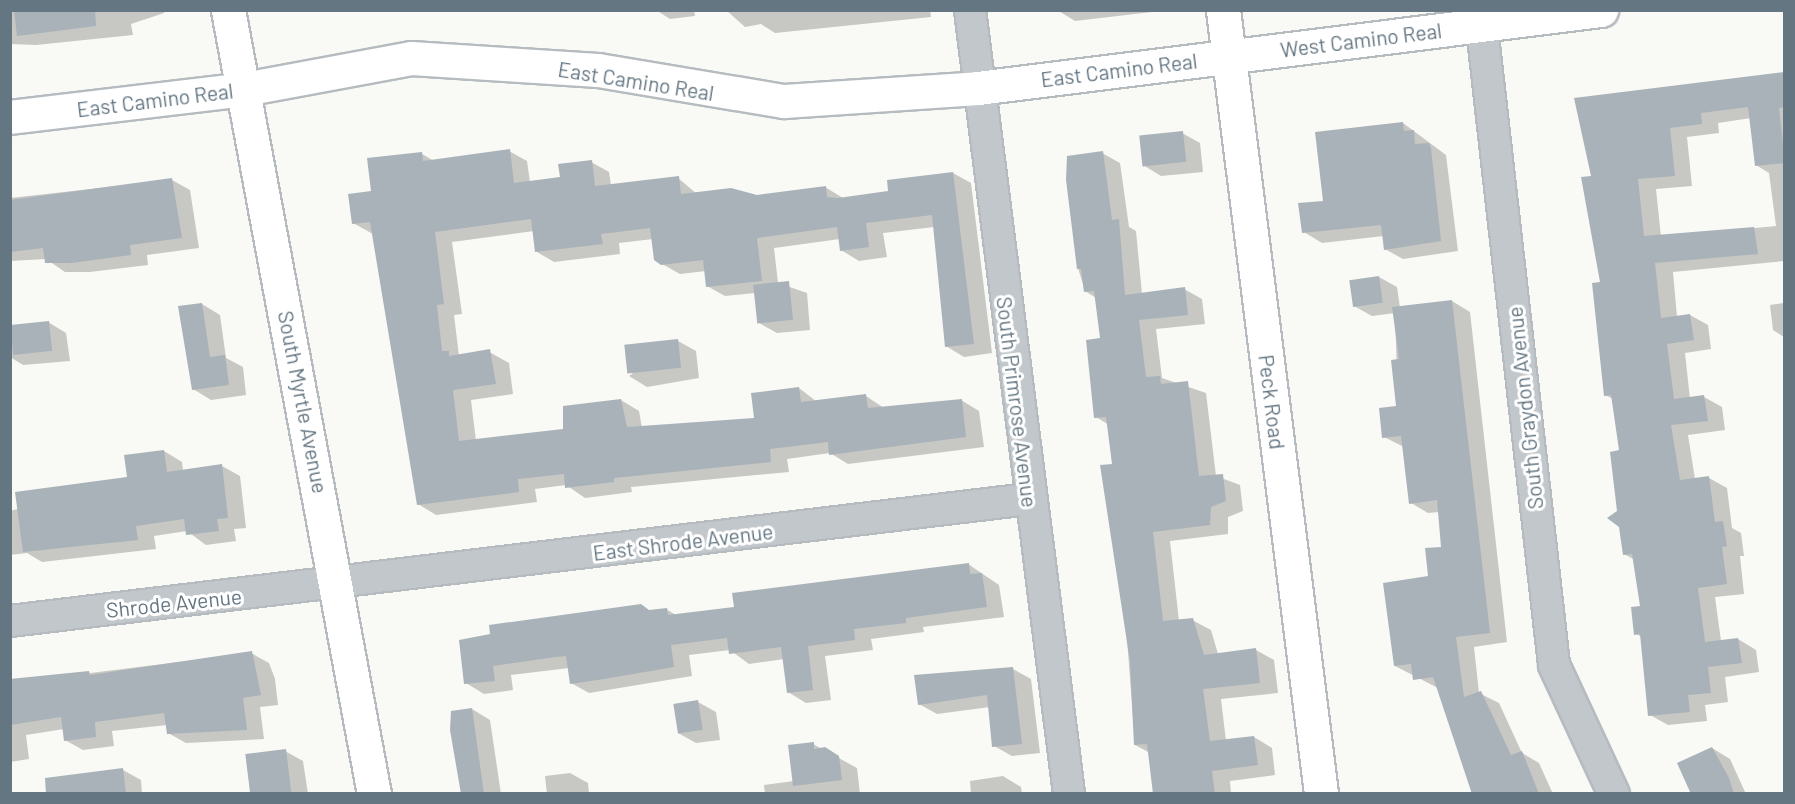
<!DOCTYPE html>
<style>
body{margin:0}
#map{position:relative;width:1795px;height:804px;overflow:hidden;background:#f9f9f6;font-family:Barlow,sans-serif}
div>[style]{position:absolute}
.shadow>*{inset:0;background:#0003}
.building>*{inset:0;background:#a9b2b8;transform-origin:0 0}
.roads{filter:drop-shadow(2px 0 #b5bbbf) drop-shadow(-2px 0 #b5bbbf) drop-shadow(0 2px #b5bbbf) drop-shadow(0 -2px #b5bbbf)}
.street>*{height:30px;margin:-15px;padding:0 15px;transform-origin:15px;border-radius:15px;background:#c2c7cb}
.secondary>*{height:33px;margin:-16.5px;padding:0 16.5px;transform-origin:16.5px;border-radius:16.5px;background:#fff}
span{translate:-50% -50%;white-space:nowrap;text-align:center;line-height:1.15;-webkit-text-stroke:6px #fff;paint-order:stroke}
.street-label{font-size:21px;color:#647682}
.frame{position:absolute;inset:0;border:12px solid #647682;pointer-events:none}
</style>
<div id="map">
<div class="shadow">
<div style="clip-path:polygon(10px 10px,164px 10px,164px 13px,131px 24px,133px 35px,36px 45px,10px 44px)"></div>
<div style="clip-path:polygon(656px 10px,694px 10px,695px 16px,670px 19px)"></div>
<div style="clip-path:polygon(726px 10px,930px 10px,931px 17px,775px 33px,761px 24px,745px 27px)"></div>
<div style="clip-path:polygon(1057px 10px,1169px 10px,1075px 21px)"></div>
<div style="clip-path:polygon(evenodd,1784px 74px,1784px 261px,1673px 272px,1677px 317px,1690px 315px,1708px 325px,1711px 349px,1685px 353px,1690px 399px,1704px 397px,1722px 407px,1725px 430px,1688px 435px,1695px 479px,1709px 478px,1727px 488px,1732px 528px,1741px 533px,1744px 556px,1740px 556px,1744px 594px,1715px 597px,1721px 641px,1738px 639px,1756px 650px,1759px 672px,1725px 677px,1728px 702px,1705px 705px,1707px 721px,1668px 725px,1650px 715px,1642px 637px,1636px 634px,1641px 608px,1635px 560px,1624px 554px,1621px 452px,1613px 399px,1605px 395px,1602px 283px,1582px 178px,1592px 177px,1576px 99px,1784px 74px,1751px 118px,1756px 165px,1769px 173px,1776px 226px,1661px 237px,1656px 189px,1692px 186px,1687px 137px,1719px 133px,1718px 123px,1751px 118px)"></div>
<div style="clip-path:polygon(1403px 123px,1446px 155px,1458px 251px,1403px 259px,1385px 249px,1384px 236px,1322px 243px,1304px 232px,1324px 202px)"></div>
<div style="clip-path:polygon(1182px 133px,1200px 143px,1203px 172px,1161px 176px,1143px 165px)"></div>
<div style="clip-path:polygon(509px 151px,527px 161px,530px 182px,562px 178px,591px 162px,609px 172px,611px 185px,678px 178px,697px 194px,757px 197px,825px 187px,843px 198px,890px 192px,953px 173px,971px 183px,992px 353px,964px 357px,946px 346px,934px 227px,883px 233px,887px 257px,859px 261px,841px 250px,840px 239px,774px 248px,778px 283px,807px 293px,810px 330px,777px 333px,759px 323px,755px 293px,725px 296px,707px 286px,706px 271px,680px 274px,662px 264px,653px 239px,619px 243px,620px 254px,554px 262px,537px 252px,534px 231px,452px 242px,462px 314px,454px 315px,459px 356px,491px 353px,509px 363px,513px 394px,471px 400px,476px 441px,565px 430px,621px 400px,639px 411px,642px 428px,755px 419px,799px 388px,817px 402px,866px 396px,884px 408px,961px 400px,979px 411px,984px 447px,848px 464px,830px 453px,787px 459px,789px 472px,631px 487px,632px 492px,585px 498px,566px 485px,535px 489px,537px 502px,436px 515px,418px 504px,373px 234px,353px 223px,373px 193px,422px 154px,434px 161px)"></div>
<div style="clip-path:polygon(1102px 153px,1120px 163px,1129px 227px,1136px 231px,1142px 294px,1184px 289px,1202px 299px,1205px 324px,1156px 329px,1162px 378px,1206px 393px,1216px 476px,1240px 485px,1243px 511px,1228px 517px,1228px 534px,1170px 541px,1179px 621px,1192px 620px,1211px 630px,1218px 654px,1256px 650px,1274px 660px,1278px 693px,1221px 699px,1226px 741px,1254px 737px,1272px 748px,1275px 775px,1230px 781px,1231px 794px,1154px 794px,1150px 753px,1135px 745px,1114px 465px,1109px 425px,1096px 417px,1101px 339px,1096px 298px,1085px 291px,1078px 268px)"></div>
<div style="clip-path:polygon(172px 180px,190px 190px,199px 248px,147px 255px,148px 265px,90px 272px,65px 272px,46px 259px,10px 261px,10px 198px)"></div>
<div style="clip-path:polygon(1379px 277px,1397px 287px,1400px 308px,1452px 301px,1470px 312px,1507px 642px,1474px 647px,1479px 693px,1499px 703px,1522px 753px,1539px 763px,1553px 794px,1474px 794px,1438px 688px,1395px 666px,1443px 548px,1439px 512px,1428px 513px,1411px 503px,1404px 447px,1384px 437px,1398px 408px,1395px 313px,1372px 316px,1354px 306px)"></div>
<div style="clip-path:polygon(1784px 303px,1784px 337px,1773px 330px,1770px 305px)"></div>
<div style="clip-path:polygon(202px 304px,220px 315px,226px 358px,243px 367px,246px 395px,211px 400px,193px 389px)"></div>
<div style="clip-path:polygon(48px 322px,66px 333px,70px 361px,23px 365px,10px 357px,10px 328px)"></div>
<div style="clip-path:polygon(678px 341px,696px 351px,699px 378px,647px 387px,629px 376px)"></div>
<div style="clip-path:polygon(164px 451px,182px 462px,183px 471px,222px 466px,240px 476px,246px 528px,234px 529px,236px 541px,206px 545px,187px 531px,154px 536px,156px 549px,42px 562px,27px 553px,10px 555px,10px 511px,129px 479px)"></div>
<div style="clip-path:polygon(968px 564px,999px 585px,1004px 617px,923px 627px,924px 632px,871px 639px,873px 650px,825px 656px,831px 700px,806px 703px,788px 692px,784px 659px,749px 664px,730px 650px,689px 655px,692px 676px,589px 693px,571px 683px,569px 668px,511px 675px,513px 690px,484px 694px,466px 683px,461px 642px,666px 609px,676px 615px,736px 608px)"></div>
<div style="clip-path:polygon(251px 653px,269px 663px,275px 679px,278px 705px,260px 707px,264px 739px,186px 743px,168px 733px,167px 725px,112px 731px,114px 746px,83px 750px,65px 740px,64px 729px,26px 735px,29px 759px,10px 762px,10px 683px)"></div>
<div style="clip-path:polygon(1013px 669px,1031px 679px,1040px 753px,1012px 756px,994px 746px,990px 707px,937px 714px,919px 704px)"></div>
<div style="clip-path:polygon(698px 702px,716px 712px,720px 740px,696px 743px,678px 733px)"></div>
<div style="clip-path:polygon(472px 709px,490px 720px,501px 794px,463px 794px)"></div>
<div style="clip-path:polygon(813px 744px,857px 768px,860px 794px,765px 794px,764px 785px,794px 781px)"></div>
<div style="clip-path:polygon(1712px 748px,1730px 759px,1746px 794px,1693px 794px)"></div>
<div style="clip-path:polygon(285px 751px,303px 761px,308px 794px,252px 794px)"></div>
<div style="clip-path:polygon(123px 770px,141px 780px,142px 794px,90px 794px)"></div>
<div style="clip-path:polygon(570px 773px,588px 783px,589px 794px,547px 794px,545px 776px)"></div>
<div style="clip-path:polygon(1003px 776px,1021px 787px,1022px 794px,971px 794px,970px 781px)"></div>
</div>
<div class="building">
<div style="clip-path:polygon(14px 10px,95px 10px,96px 26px,17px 36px)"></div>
<div style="clip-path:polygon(1785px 72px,1785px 107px,1779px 108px,1785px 163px,1755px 166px,1748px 107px,1701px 113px,1702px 124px,1670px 128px,1675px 176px,1638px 179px,1644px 236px,1754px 227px,1758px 254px,1655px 263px,1661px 318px,1690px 314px,1694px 340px,1667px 344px,1674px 399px,1704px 395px,1708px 421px,1671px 425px,1680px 480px,1709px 476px,1715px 522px,1723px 521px,1727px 546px,1722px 547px,1727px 584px,1698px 588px,1705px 642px,1738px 638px,1742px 663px,1708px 667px,1711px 693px,1688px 695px,1690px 712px,1648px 716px,1640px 634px,1634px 635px,1631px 607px,1640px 606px,1632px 554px,1623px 555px,1619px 527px,1607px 518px,1617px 511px,1610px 452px,1619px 450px,1611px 395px,1604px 396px,1592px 283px,1600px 282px,1581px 177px,1591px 176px,1574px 98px)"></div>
<div style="clip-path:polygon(1403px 122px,1404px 131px,1414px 130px,1415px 144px,1429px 143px,1431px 148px,1441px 241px,1384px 250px,1381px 225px,1302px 233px,1298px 203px,1323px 201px,1315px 132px)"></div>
<div style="left:1183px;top:131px;width:31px;height:44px;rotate:84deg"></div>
<div style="clip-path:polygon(510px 149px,514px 183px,560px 177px,558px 164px,592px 160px,595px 186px,679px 176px,681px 194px,731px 188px,757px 195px,826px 186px,827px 197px,838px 198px,888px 191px,887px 180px,953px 172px,974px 344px,945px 347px,932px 215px,866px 223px,869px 247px,840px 251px,837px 227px,757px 238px,762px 281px,706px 287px,703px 260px,661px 265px,654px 260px,650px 228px,601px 234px,603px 244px,535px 252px,531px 219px,435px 232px,444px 304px,437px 305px,442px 351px,449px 351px,449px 356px,490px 349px,496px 384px,453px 390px,459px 441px,563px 429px,563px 406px,621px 399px,627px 427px,754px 418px,751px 393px,799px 387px,801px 402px,866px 394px,868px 408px,962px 399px,966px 437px,829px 455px,828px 442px,770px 449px,771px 462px,614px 478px,614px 482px,565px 488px,564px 474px,518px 479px,519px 492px,417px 505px,370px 222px,352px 224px,348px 194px,371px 191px,367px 158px,422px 152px,423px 161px)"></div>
<div style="clip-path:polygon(1103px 151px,1112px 220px,1119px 219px,1125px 295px,1185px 287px,1188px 315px,1139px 320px,1146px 377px,1160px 376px,1161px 384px,1188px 381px,1199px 476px,1223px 474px,1226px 501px,1211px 507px,1210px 525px,1153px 532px,1163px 621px,1193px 618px,1204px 655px,1256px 648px,1260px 683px,1203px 689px,1210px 741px,1254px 736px,1258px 765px,1212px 771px,1215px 794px,1153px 794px,1147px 744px,1134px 745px,1130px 662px,1100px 465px,1112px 464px,1106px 417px,1094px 418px,1086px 340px,1100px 338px,1094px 291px,1084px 292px,1081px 269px,1077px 269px,1066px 180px,1067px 156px)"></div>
<div style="clip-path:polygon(172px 178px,182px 238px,130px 245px,131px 255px,71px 263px,45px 263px,43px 248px,10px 252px,10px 200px)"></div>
<div style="left:1379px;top:276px;width:27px;height:30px;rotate:82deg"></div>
<div style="left:789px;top:281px;width:39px;height:36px;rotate:84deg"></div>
<div style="clip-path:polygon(1452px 300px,1490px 633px,1456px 637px,1464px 697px,1481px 691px,1511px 755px,1522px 751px,1539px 794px,1472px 794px,1433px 677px,1413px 680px,1411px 664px,1394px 666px,1383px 583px,1428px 576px,1425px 548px,1441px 547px,1437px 500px,1409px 504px,1401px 436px,1382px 438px,1379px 408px,1396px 406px,1391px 360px,1399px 359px,1392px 307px)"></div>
<div style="clip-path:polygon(202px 303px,210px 357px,225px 355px,229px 385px,192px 390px,178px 306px)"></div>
<div style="left:49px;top:321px;width:30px;height:39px;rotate:84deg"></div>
<div style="left:678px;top:339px;width:29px;height:54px;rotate:84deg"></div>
<div style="clip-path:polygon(164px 450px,167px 472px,222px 464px,228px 518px,217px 519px,219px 531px,186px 535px,184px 519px,136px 526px,138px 540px,23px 552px,15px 492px,127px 477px,124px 455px)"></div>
<div style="clip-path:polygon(969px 563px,970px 574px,982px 573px,987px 607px,906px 618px,906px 623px,854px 629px,855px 640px,808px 646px,813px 690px,787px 693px,781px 647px,729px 654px,727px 638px,671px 645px,674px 667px,604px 679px,570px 684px,566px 656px,556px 657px,493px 666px,495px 681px,464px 684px,459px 640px,490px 634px,489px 625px,641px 604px,649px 610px,667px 608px,668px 615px,734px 607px,732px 593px)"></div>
<div style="clip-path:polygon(252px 651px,261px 695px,243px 698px,247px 730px,167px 734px,164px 713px,95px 722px,96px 737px,64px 741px,61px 717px,10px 725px,10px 679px,89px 671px,90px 675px)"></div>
<div style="clip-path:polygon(1013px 667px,1022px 744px,992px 747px,987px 695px,918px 705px,914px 675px)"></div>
<div style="left:698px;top:700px;width:30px;height:25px;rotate:81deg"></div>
<div style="clip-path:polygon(472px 708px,484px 794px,461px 794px,450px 730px,451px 711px)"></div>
<div style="clip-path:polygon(814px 742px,814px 749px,825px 747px,839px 756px,842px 780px,793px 786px,788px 745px)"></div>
<div style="clip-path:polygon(1712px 747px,1729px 778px,1734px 794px,1691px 794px,1677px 763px)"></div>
<div style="left:286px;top:749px;width:43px;height:41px;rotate:83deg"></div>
<div style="clip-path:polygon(123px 768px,126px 794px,46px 794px,45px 778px)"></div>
</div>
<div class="roads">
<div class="street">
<div style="left:970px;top:10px;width:790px;rotate:82.8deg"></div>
<div style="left:1480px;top:10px;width:659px;rotate:83.55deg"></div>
<div style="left:1554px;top:665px;width:142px;rotate:65.1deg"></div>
<div style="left:10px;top:621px;width:1026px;rotate:-6.83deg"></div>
</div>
<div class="secondary">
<div style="left:228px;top:10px;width:797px;rotate:79.45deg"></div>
<div style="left:1223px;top:10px;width:790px;rotate:82.87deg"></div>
<div style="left:10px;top:117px;width:236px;rotate:-6.8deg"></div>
<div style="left:244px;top:89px;width:170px;rotate:-10.5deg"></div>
<div style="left:411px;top:58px;width:187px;rotate:3.7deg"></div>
<div style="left:598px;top:70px;width:189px;rotate:9.5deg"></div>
<div style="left:784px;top:101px;width:194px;rotate:-3.8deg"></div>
<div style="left:978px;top:88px;width:628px;rotate:-7.14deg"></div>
</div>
</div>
<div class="street-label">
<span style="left:1361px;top:40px;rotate:-7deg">West Camino Real</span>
<span style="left:1119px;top:70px;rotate:-7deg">East Camino Real</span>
<span style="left:636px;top:81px;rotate:9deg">East Camino Real</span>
<span style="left:155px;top:100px;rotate:-7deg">East Camino Real</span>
<span style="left:303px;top:402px;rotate:79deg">South Myrtle Avenue</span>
<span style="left:1017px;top:402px;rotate:83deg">South Primrose Avenue</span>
<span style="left:1272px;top:402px;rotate:83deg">Peck Road</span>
<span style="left:1525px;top:408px;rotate:-96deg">South Graydon Avenue</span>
<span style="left:683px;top:542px;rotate:-7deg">East Shrode Avenue</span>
<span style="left:174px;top:603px;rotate:-6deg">Shrode Avenue</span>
</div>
<div class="frame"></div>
</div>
